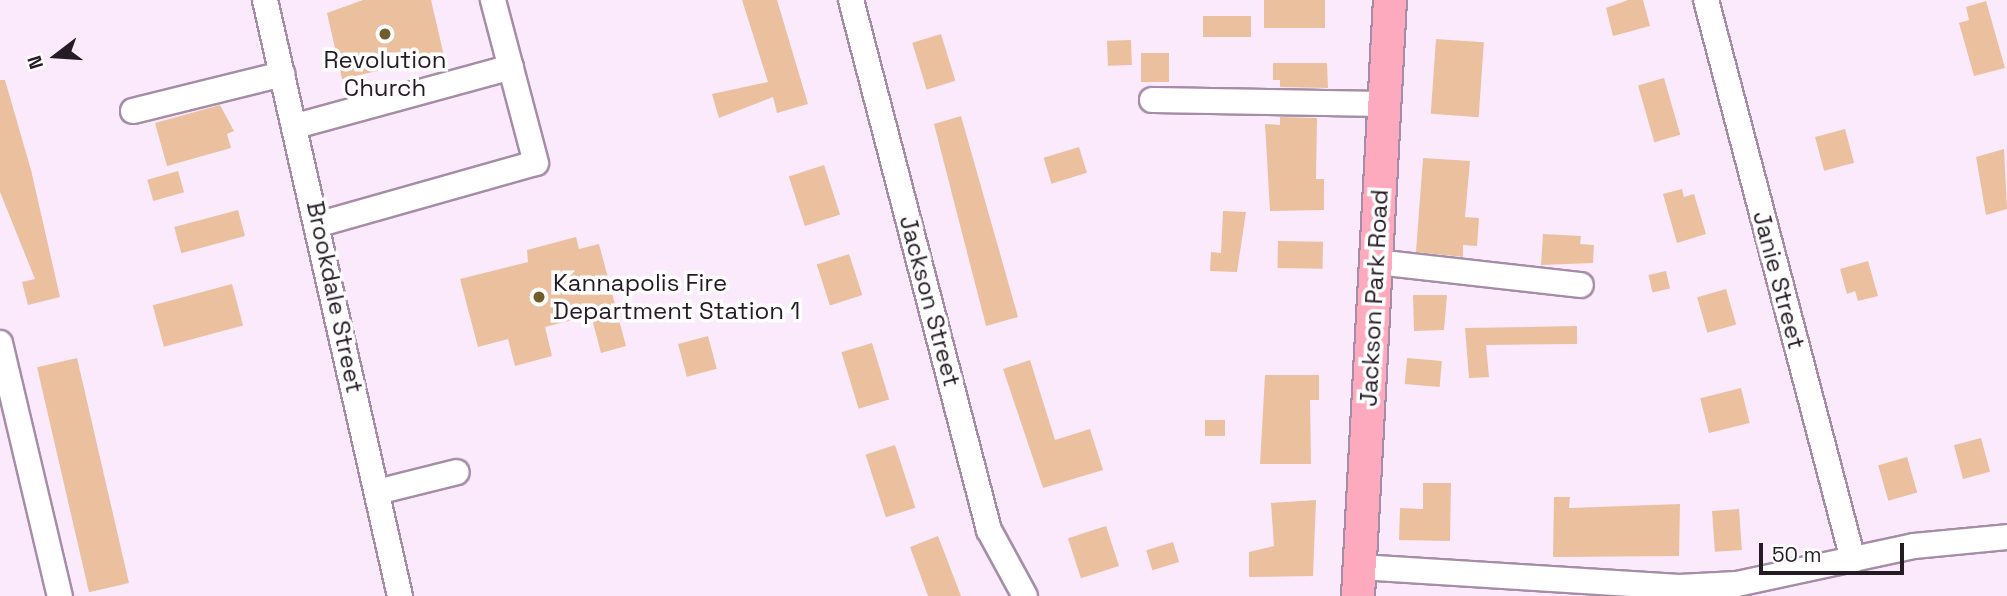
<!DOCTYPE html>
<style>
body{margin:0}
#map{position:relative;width:2007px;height:596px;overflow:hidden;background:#fbeafc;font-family:"Space Grotesk",sans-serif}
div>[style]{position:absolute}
.building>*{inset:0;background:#ebc09f;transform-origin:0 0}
.roads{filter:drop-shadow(2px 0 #a68da7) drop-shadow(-2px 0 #a68da7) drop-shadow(0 2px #a68da7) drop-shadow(0 -2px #a68da7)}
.minor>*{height:24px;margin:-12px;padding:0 12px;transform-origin:12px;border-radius:12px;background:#fff}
.major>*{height:32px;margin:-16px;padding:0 16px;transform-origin:16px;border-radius:16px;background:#feaabe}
.dots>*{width:19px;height:19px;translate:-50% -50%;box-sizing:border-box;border:4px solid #fefefe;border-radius:50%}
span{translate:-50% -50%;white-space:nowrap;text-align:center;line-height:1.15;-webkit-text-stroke:7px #fefefe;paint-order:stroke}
.poi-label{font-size:24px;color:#251b25}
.left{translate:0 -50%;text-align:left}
.street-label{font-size:24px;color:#251b25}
.north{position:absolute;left:21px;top:21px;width:70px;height:70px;-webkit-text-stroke:5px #fefefe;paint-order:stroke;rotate:253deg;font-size:19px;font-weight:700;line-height:28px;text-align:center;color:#251b25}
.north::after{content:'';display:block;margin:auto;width:24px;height:32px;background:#251b25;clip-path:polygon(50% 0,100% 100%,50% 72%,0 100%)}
.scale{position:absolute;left:1759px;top:543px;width:145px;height:32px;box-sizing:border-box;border:4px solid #251b25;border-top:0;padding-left:9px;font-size:21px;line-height:24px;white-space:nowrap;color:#251b25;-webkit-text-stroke:5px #fefefe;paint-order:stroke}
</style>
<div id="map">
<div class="building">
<div style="clip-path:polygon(363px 0,431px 0,444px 56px,342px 79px,327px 13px)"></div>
<div style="clip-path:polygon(742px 0,777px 0,808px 104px,777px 113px,773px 97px,719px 118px,712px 94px,768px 82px)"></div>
<div style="left:1264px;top:0;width:61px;height:28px"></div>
<div style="clip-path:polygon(1628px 0,1643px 0,1650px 26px,1613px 36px,1606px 8px)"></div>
<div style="clip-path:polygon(1986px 1px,2005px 68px,1974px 76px,1959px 23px,1969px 20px,1966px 7px)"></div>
<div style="left:1251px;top:16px;width:21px;height:48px;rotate:90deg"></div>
<div style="left:941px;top:34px;width:49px;height:30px;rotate:73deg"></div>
<div style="left:1436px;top:39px;width:48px;height:75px;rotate:4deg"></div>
<div style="left:1131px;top:40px;width:25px;height:24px;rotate:88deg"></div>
<div style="left:1141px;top:53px;width:28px;height:29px"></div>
<div style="clip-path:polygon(1273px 63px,1327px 63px,1328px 88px,1280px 87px,1280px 80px,1273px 80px)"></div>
<div style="left:1664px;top:78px;width:59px;height:27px;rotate:74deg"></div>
<div style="clip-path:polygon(0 80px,5px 80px,31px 170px,60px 297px,28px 305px,22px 282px,35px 279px,0 192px)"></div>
<div style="clip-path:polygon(220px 105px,234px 131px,227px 134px,231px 148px,167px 166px,155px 123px)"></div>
<div style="clip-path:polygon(961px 116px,1018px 317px,986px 326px,934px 124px)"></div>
<div style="clip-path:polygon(1280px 117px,1317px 118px,1316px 179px,1324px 179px,1324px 210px,1270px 211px,1265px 124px,1280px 125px)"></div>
<div style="left:1845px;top:129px;width:35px;height:31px;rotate:75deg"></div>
<div style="left:1079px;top:147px;width:27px;height:37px;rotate:73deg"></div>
<div style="clip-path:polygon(2004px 149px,2007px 209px,1986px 215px,1976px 157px)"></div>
<div style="clip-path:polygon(1423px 158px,1470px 161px,1465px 217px,1479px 218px,1477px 246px,1463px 245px,1463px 257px,1416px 252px)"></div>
<div style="left:824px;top:165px;width:52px;height:37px;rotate:72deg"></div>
<div style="left:178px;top:171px;width:22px;height:32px;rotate:74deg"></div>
<div style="clip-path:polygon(1682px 189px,1684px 197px,1694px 194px,1706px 234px,1677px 243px,1663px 194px)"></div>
<div style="left:238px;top:210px;width:27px;height:66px;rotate:75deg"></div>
<div style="clip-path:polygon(1223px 211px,1246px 212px,1237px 272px,1210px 271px,1211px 252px,1221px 253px)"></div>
<div style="clip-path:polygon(1543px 234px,1581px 236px,1580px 244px,1594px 245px,1593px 263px,1541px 265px)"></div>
<div style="clip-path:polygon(576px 237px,579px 249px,599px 244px,626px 346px,601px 353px,591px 315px,545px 327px,552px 356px,515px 366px,508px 339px,478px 347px,460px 279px,528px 262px,527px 250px)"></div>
<div style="left:1278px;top:241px;width:45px;height:27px;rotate:1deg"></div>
<div style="left:849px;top:254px;width:43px;height:34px;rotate:72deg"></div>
<div style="clip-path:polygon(1868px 261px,1878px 296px,1858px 301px,1855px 291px,1847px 294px,1840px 269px)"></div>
<div style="left:1666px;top:271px;width:18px;height:18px;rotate:77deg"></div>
<div style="left:232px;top:284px;width:43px;height:82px;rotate:75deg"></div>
<div style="left:1726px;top:289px;width:37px;height:30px;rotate:74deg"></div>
<div style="clip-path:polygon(1413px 295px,1447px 295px,1444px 330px,1414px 331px)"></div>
<div style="clip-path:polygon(1577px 326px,1577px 344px,1486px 345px,1489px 377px,1469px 378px,1465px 328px)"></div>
<div style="left:708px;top:336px;width:34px;height:31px;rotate:75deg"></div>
<div style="left:872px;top:343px;width:59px;height:32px;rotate:73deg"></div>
<div style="left:77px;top:358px;width:231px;height:41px;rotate:77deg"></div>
<div style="left:1407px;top:358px;width:35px;height:26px;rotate:5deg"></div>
<div style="clip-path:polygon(1030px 360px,1055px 440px,1090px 429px,1103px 470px,1043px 488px,1003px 369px)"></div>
<div style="clip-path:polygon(1265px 375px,1319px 375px,1319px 400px,1310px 400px,1311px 464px,1260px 464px)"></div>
<div style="left:1741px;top:388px;width:36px;height:42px;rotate:76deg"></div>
<div style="left:1225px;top:420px;width:16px;height:20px;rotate:90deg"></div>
<div style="left:1981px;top:438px;width:35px;height:28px;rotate:75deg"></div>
<div style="left:895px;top:445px;width:66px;height:31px;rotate:72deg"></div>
<div style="left:1907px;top:457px;width:37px;height:30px;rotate:74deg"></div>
<div style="clip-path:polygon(1423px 483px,1451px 483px,1450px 541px,1399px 540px,1400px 508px,1423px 509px)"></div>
<div style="clip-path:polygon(1554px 497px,1570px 497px,1569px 508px,1680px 504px,1679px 556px,1553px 557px)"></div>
<div style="clip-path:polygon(1316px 500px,1313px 576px,1249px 577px,1249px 552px,1274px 546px,1271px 503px)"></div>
<div style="left:1739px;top:509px;width:41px;height:27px;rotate:86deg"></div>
<div style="left:1106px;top:526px;width:42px;height:40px;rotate:72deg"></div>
<div style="clip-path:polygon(938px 536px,961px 596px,928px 596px,910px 547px)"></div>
<div style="left:1173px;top:542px;width:21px;height:28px;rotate:73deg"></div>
</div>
<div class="roads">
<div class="minor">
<div style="left:265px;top:0;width:611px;rotate:77.24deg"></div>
<div style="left:851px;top:0;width:548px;rotate:75.41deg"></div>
<div style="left:989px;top:530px;width:75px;rotate:61.4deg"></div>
<div style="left:1706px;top:0;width:579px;rotate:75.29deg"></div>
<div style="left:1152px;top:100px;width:232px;rotate:1deg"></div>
<div style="left:133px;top:111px;width:154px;rotate:-13.9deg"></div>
<div style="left:296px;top:126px;width:223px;rotate:-15.3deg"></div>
<div style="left:320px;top:224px;width:224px;rotate:-15.8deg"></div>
<div style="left:536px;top:163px;width:169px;rotate:-104.8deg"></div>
<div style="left:1376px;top:262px;width:206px;rotate:6.4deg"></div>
<div style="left:0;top:343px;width:260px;rotate:76.7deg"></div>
<div style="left:377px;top:492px;width:82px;rotate:-14deg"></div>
<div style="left:1360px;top:567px;width:320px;rotate:3.6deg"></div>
<div style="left:1679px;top:587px;width:58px;rotate:-3deg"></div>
<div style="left:1737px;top:584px;width:181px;rotate:-12.1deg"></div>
<div style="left:1914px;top:546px;width:93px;rotate:-5.5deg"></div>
</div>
<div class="major">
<div style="left:1358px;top:596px;width:597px;rotate:-86.93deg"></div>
</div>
</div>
<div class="dots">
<div style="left:385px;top:34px;background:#715d2c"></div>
<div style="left:539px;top:297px;background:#715d2c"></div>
</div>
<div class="poi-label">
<span style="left:385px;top:74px">Revolution<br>Church</span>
<span class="left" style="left:553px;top:297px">Kannapolis Fire<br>Department Station 1</span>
</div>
<div class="street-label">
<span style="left:1779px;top:280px;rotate:75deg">Janie Street</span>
<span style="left:335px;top:297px;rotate:78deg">Brookdale Street</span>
<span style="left:1374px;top:298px;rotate:-87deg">Jackson Park Road</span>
<span style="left:930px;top:301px;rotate:75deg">Jackson Street</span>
</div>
<div class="north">N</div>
<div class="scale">50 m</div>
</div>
